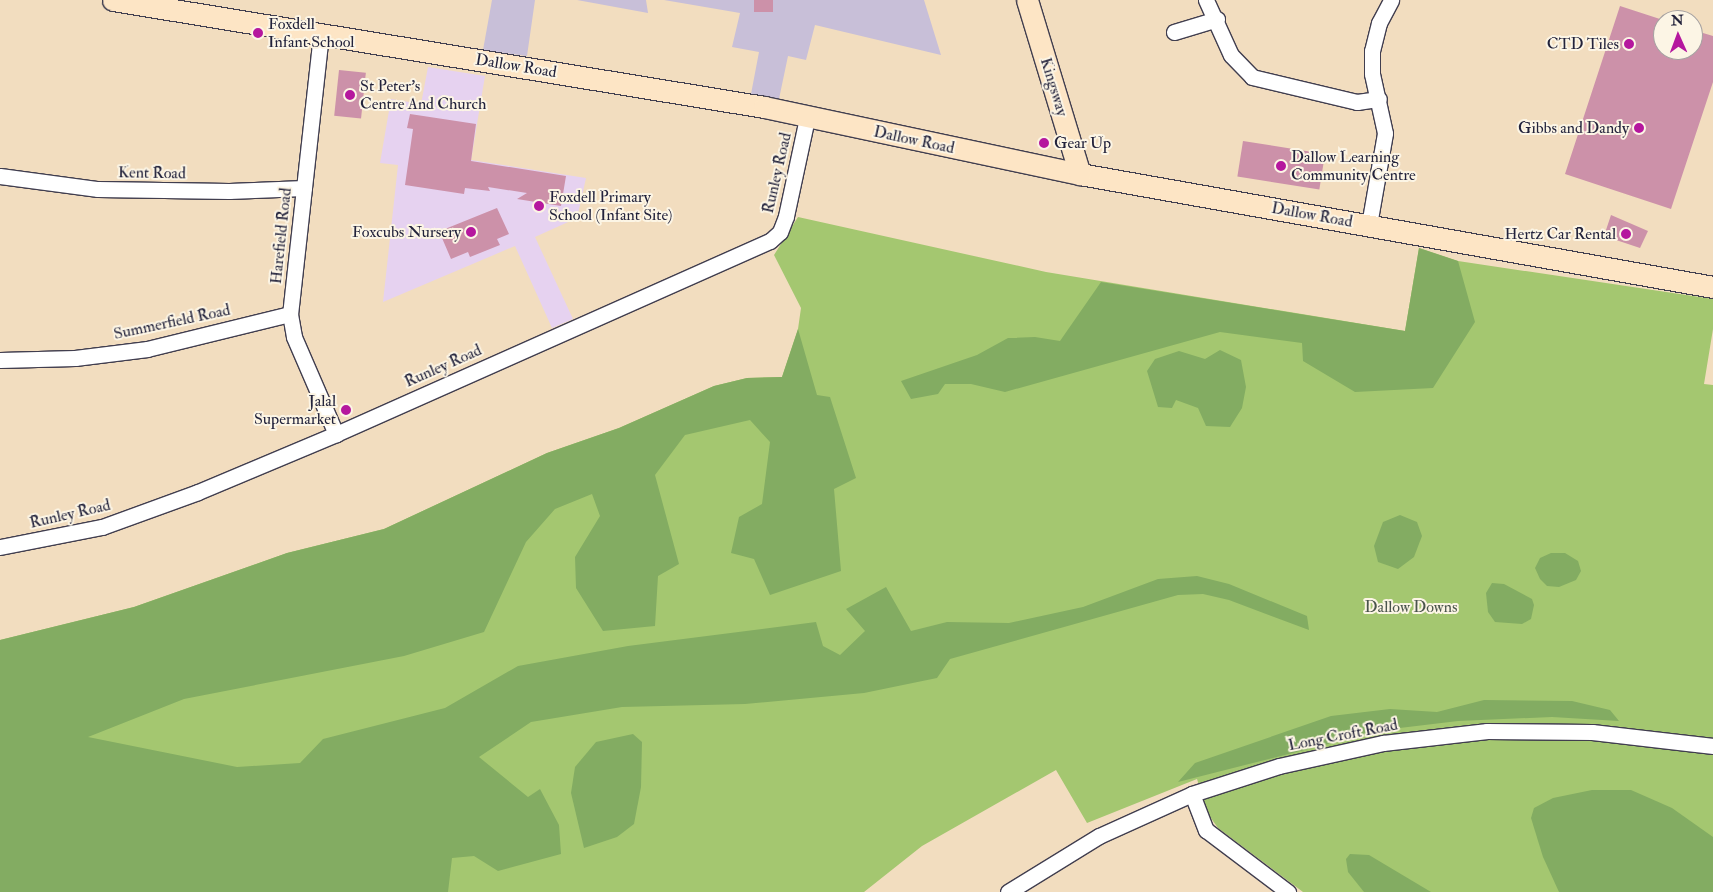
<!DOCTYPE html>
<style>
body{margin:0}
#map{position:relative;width:1713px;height:892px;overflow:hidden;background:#f2ddbf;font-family:"IM FELL Double Pica",serif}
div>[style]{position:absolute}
.built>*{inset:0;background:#e6d2f0}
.industrial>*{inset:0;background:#c8bfd8}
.green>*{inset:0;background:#a4c770}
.forest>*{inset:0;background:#83ac62}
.building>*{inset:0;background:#cc91a9;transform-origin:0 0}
.roads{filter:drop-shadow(1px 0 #413e4f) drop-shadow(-1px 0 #413e4f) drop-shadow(0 1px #413e4f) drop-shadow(0 -1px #413e4f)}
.street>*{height:15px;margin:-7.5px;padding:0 7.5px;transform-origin:7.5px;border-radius:7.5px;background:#fff}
.secondary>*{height:21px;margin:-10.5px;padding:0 10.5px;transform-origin:10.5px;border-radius:10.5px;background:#fde5c5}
.dots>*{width:14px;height:14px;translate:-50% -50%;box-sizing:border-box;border:2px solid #fcf5e5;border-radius:50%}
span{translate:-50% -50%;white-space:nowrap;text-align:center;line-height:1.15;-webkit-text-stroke:4px #fcf5e5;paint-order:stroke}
.poi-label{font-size:16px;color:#22223b}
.left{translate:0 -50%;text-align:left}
.right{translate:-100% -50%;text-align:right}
.street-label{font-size:16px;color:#22223b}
.park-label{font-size:16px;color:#49544b}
.north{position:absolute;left:1653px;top:10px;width:50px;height:50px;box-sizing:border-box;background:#fcf5e5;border:1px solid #a5a1a1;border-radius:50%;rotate:358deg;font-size:14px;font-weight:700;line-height:20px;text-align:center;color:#22223b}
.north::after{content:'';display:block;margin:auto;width:18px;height:22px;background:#b5179e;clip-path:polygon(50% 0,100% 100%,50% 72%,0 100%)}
</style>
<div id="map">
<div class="built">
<div style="clip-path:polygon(428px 67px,485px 76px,471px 160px,586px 178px,577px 218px,535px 237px,573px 319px,552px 328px,515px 246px,383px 302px,398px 165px,380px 163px,391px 99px,421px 104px)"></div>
</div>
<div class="industrial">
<div style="clip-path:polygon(492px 0,535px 0,527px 56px,483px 50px)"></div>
<div style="clip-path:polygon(577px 0,646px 0,648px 13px)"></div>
<div style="clip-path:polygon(664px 0,924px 0,941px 55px,815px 25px,806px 60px,788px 56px,779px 99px,751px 94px,759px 52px,732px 47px,740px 13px)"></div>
</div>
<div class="green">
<div style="clip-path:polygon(798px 217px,1046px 272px,1405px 331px,1419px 248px,1458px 261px,1713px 299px,1713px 329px,1704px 384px,1713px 385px,1713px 892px,1303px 892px,1218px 828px,1208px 814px,1197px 779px,1087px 823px,1056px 770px,922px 846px,864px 892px,0 892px,0 640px,134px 607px,287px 553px,384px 529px,547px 453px,619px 428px,714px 386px,747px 378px,782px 377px,798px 329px,801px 308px,774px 255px)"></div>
</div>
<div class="forest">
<div style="clip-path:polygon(1419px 248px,1458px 261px,1475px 322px,1433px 388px,1355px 392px,1303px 361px,1302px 343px,1220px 332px,1005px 392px,971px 384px,945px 384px,938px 394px,911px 399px,901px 381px,977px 355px,1008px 338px,1035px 337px,1060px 341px,1101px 282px,1405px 331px)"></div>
<div style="clip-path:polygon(798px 329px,817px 395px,830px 397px,856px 478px,834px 489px,841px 571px,770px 595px,754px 559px,731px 553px,739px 517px,762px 504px,770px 442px,750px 420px,685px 435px,655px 475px,679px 564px,658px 576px,655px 626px,603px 631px,576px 588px,575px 557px,600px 516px,592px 494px,555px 509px,526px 542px,484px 632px,404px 656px,184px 699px,88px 737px,237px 767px,300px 763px,323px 739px,445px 708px,518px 666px,628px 646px,816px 622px,823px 646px,840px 655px,865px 631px,846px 609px,886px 587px,911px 631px,947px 622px,1009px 623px,1083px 607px,1158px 579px,1197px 576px,1229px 584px,1307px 616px,1309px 630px,1229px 600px,1203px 594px,1178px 595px,950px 659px,937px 678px,864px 693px,745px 704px,622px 707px,531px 722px,479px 757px,528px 797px,540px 789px,559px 825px,561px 854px,498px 871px,474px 856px,452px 858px,448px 892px,0 892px,0 640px,134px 607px,287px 553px,384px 529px,547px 453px,619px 428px,714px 386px,747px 378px,782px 377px)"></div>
<div style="clip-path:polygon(1220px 350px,1241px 360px,1246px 387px,1242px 408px,1230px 427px,1206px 426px,1198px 408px,1176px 400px,1172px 408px,1158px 407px,1147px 371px,1155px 359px,1179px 351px,1205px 359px)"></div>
<div style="clip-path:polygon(1400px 515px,1417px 522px,1422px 536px,1414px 557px,1398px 569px,1378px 562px,1374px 546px,1383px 522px)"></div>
<div style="clip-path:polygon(1551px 553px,1565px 553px,1578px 561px,1581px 571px,1576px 580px,1559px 587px,1547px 586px,1540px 579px,1535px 568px,1540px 558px)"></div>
<div style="clip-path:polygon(1492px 583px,1504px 584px,1532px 599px,1534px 605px,1531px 619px,1522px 624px,1495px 622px,1488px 612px,1486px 593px)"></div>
<div style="clip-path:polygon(1484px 700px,1572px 701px,1610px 710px,1619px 721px,1552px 717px,1458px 721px,1383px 730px,1178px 782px,1195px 763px,1331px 716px,1390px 709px,1437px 712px)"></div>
<div style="clip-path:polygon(633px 734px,642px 742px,641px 787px,634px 824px,617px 837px,584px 848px,571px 793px,575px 767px,596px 742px)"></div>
<div style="clip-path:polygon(1592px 790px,1631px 790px,1672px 808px,1713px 837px,1713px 892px,1559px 892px,1543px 857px,1531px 818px,1534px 808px,1553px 798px)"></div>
<div style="clip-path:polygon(1350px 854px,1369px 855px,1431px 892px,1364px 892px,1348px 872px,1346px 859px)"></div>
</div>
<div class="building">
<div style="left:754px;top:0;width:19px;height:12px"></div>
<div style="clip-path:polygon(1620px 6px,1663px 20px,1663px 50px,1693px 50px,1693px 30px,1713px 36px,1713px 82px,1671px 209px,1565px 174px)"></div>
<div style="left:339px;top:70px;width:27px;height:46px;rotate:6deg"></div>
<div style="clip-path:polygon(410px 114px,476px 124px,471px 161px,566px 176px,561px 206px,517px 199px,527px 193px,488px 187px,490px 191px,465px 188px,464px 194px,405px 185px,413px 129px,407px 128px)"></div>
<div style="left:1243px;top:141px;width:83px;height:36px;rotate:9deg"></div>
<div style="clip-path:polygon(497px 208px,509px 234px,497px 239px,500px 245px,470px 257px,468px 252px,451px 259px,442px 238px,447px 235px,445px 229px)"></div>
<div style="clip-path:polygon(1611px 215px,1648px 231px,1640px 248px,1604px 236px)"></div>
</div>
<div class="roads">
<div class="street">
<div style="left:1206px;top:0;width:60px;rotate:65.6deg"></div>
<div style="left:1231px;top:55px;width:30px;rotate:46deg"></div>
<div style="left:1252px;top:77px;width:108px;rotate:13.4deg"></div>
<div style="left:1357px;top:102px;width:22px;rotate:-8deg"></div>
<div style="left:1174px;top:32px;width:45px;rotate:-16.8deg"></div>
<div style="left:321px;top:34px;width:282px;rotate:96.3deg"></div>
<div style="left:290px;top:314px;width:23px;rotate:80deg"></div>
<div style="left:294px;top:337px;width:106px;rotate:66.6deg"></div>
<div style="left:0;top:176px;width:99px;rotate:7.6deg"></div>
<div style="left:98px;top:189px;width:131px;rotate:0.9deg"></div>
<div style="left:229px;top:191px;width:75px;rotate:-2.3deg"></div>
<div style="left:1369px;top:225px;width:93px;rotate:-80.1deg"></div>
<div style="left:1385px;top:133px;width:60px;rotate:-102.4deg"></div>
<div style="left:1372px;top:74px;width:23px;rotate:-90deg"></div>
<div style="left:1372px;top:51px;width:29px;rotate:-76deg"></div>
<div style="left:1379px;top:23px;width:26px;rotate:-62deg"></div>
<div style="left:0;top:360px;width:75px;rotate:-1.5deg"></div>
<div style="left:75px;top:358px;width:73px;rotate:-7.1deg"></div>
<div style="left:147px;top:349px;width:147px;rotate:-13.8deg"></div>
<div style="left:0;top:547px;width:104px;rotate:-11.1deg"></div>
<div style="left:102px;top:527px;width:102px;rotate:-20deg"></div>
<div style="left:198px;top:492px;width:150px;rotate:-22.8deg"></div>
<div style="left:336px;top:434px;width:475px;rotate:-24deg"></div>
<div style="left:770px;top:241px;width:13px;rotate:-42deg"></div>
<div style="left:780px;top:232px;width:17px;rotate:-69deg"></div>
<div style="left:786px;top:216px;width:100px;rotate:-77.9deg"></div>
<div style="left:1192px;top:794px;width:39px;rotate:69deg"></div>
<div style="left:1206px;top:830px;width:103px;rotate:37.1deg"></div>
<div style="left:1008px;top:892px;width:107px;rotate:-31.6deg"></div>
<div style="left:1099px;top:836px;width:102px;rotate:-24.3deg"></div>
<div style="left:1192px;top:794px;width:91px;rotate:-17.8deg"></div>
<div style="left:1279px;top:766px;width:107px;rotate:-12.5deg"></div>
<div style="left:1383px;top:743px;width:105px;rotate:-6.6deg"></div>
<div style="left:1487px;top:731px;width:105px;rotate:0.5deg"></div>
<div style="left:1592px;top:732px;width:122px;rotate:6.6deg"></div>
</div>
<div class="secondary">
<div style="left:113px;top:0;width:660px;rotate:9.33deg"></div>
<div style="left:764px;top:107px;width:323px;rotate:12deg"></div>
<div style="left:1080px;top:174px;width:643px;rotate:10.12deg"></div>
<div style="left:1027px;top:0;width:182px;rotate:73.1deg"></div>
</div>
</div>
<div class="dots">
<div style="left:258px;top:33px;background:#b5179e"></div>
<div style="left:1629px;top:44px;background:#b5179e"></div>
<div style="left:350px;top:95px;background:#b5179e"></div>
<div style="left:1639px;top:128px;background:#b5179e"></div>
<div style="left:1044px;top:143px;background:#b5179e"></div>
<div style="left:1281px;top:166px;background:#b5179e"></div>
<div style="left:539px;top:206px;background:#b5179e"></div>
<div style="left:471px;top:232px;background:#b5179e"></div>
<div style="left:1626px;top:234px;background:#b5179e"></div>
<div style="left:346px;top:410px;background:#b5179e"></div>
</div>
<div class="poi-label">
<span class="left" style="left:268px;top:33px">Foxdell<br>Infant School</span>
<span class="right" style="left:1619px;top:44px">CTD Tiles</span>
<span class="left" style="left:360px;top:95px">St Peter's<br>Centre And Church</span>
<span class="right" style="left:1629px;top:128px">Gibbs and Dandy</span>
<span class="left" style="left:1054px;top:143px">Gear Up</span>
<span class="left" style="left:1291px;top:166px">Dallow Learning<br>Community Centre</span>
<span class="left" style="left:549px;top:206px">Foxdell Primary<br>School (Infant Site)</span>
<span class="right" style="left:461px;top:232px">Foxcubs Nursery</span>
<span class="right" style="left:1616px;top:234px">Hertz Car Rental</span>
<span class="right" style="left:336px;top:410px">Jalal<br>Supermarket</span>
</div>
<div class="street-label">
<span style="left:516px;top:66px;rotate:9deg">Dallow Road</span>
<span style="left:1054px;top:87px;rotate:73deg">Kingsway</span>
<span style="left:914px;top:140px;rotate:12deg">Dallow Road</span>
<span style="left:152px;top:173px;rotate:1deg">Kent Road</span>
<span style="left:777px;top:173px;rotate:-77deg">Runley Road</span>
<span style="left:1312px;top:215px;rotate:10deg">Dallow Road</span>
<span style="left:281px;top:236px;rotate:-84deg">Harefield Road</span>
<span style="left:172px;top:322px;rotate:-12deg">Summerfield Road</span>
<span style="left:443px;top:366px;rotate:-24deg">Runley Road</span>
<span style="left:70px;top:514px;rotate:-13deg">Runley Road</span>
<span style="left:1343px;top:735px;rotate:-11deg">Long Croft Road</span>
</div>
<div class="park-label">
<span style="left:1411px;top:607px">Dallow Downs</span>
</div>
<div class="north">N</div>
</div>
